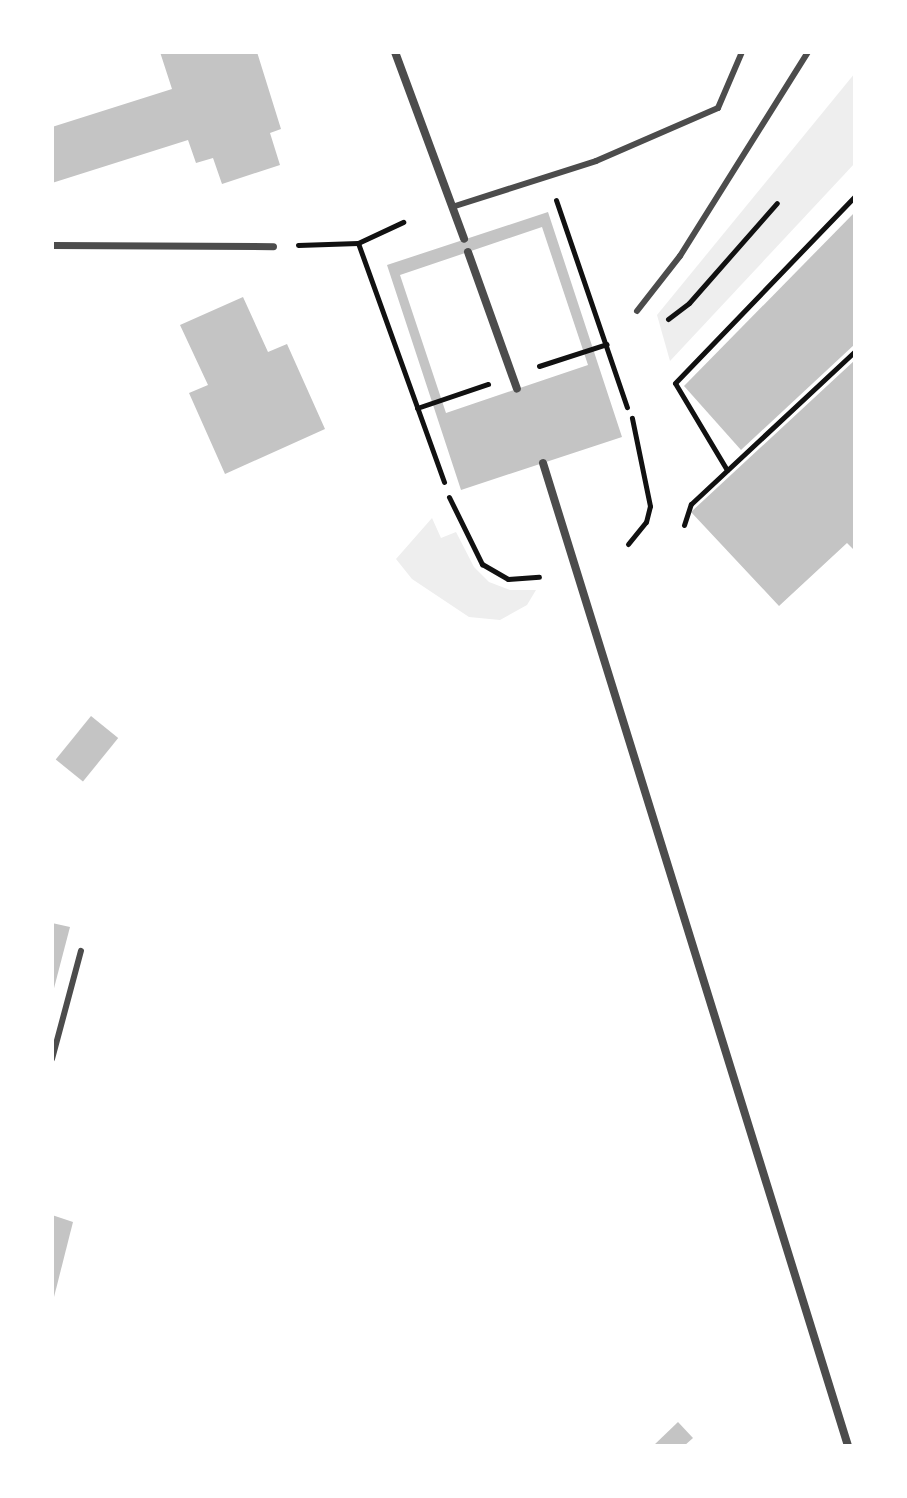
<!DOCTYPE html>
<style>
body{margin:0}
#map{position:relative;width:907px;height:1498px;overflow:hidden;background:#fff;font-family:Barlow,sans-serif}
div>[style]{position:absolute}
.green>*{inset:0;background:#eee}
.building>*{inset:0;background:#c4c4c4;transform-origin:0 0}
.path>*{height:5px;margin:-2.5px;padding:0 2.5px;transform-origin:2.5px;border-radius:2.5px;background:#111}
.service>*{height:6px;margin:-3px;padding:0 3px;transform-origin:3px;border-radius:3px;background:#4c4c4c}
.pedestrian>*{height:7px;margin:-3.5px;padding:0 3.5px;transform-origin:3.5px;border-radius:3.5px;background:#4c4c4c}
.minor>*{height:8px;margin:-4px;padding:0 4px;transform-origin:4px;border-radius:4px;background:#4c4c4c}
span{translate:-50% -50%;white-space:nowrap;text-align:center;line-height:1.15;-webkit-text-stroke:8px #fff;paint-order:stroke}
.frame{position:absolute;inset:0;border:54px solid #fff;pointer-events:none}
</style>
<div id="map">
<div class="green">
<div style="clip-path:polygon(855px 73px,855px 163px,670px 361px,657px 315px)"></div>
<div style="clip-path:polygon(432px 518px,441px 538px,456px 532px,474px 567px,489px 582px,510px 590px,536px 590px,527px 605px,500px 620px,469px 617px,412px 579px,396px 559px)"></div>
</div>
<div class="building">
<div style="clip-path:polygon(160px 52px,257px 52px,281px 129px,270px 133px,280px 165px,222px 184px,213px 158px,196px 163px,188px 140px,52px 183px,52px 127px,172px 89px)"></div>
<div style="clip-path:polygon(evenodd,548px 212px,622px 437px,461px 490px,387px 265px,548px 212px,542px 227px,588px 365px,446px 413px,400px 275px,542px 227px)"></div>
<div style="clip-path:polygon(855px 212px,855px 344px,741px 450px,684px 386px)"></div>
<div style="clip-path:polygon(243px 297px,268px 352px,287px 344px,325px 429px,225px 474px,189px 393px,208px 385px,180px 325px)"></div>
<div style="clip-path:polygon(855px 360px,855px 551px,847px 543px,779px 606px,691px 512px)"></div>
<div style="left:91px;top:716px;width:35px;height:56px;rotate:39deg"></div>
<div style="clip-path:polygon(52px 923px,70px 927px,53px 992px,52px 992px)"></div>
<div style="clip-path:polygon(52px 1215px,73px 1222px,53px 1301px,52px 1300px)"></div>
<div style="clip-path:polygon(678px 1422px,693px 1438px,684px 1446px,653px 1446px)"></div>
</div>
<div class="path">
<div style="left:556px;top:200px;width:219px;rotate:71.1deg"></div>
<div style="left:358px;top:243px;width:254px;rotate:70.2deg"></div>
<div style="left:298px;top:245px;width:60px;rotate:-1.9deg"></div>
<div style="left:358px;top:243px;width:50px;rotate:-25deg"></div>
<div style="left:668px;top:319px;width:26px;rotate:-37deg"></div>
<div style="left:689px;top:303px;width:133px;rotate:-48.7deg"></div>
<div style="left:539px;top:366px;width:71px;rotate:-17.9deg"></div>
<div style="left:417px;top:408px;width:75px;rotate:-18.7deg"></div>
<div style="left:727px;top:470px;width:101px;rotate:-120.9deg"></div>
<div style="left:675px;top:383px;width:260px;rotate:-46.1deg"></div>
<div style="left:449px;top:497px;width:75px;rotate:63.8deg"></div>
<div style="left:482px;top:564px;width:30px;rotate:30deg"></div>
<div style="left:508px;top:579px;width:31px;rotate:-4deg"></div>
<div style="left:684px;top:525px;width:22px;rotate:-72deg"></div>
<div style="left:691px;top:504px;width:224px;rotate:-43deg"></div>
<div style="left:628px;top:544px;width:28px;rotate:-51deg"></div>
<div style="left:646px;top:522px;width:16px;rotate:-76deg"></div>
<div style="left:650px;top:506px;width:90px;rotate:-101.6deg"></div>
</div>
<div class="service">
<div style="left:452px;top:207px;width:151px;rotate:-17.7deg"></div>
<div style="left:596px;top:161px;width:133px;rotate:-23.5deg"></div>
<div style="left:718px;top:108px;width:61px;rotate:-66.8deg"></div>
<div style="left:637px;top:311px;width:70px;rotate:-52deg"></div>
<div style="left:680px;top:256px;width:241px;rotate:-57.9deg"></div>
<div style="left:52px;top:1059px;width:112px;rotate:-75deg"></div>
</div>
<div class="pedestrian">
<div style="left:52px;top:245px;width:221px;rotate:0.3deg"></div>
</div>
<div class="minor">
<div style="left:395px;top:52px;width:199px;rotate:69.7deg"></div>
<div style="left:468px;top:252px;width:145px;rotate:70.3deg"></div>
<div style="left:543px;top:463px;width:1029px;rotate:72.76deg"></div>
</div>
<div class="frame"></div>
</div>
